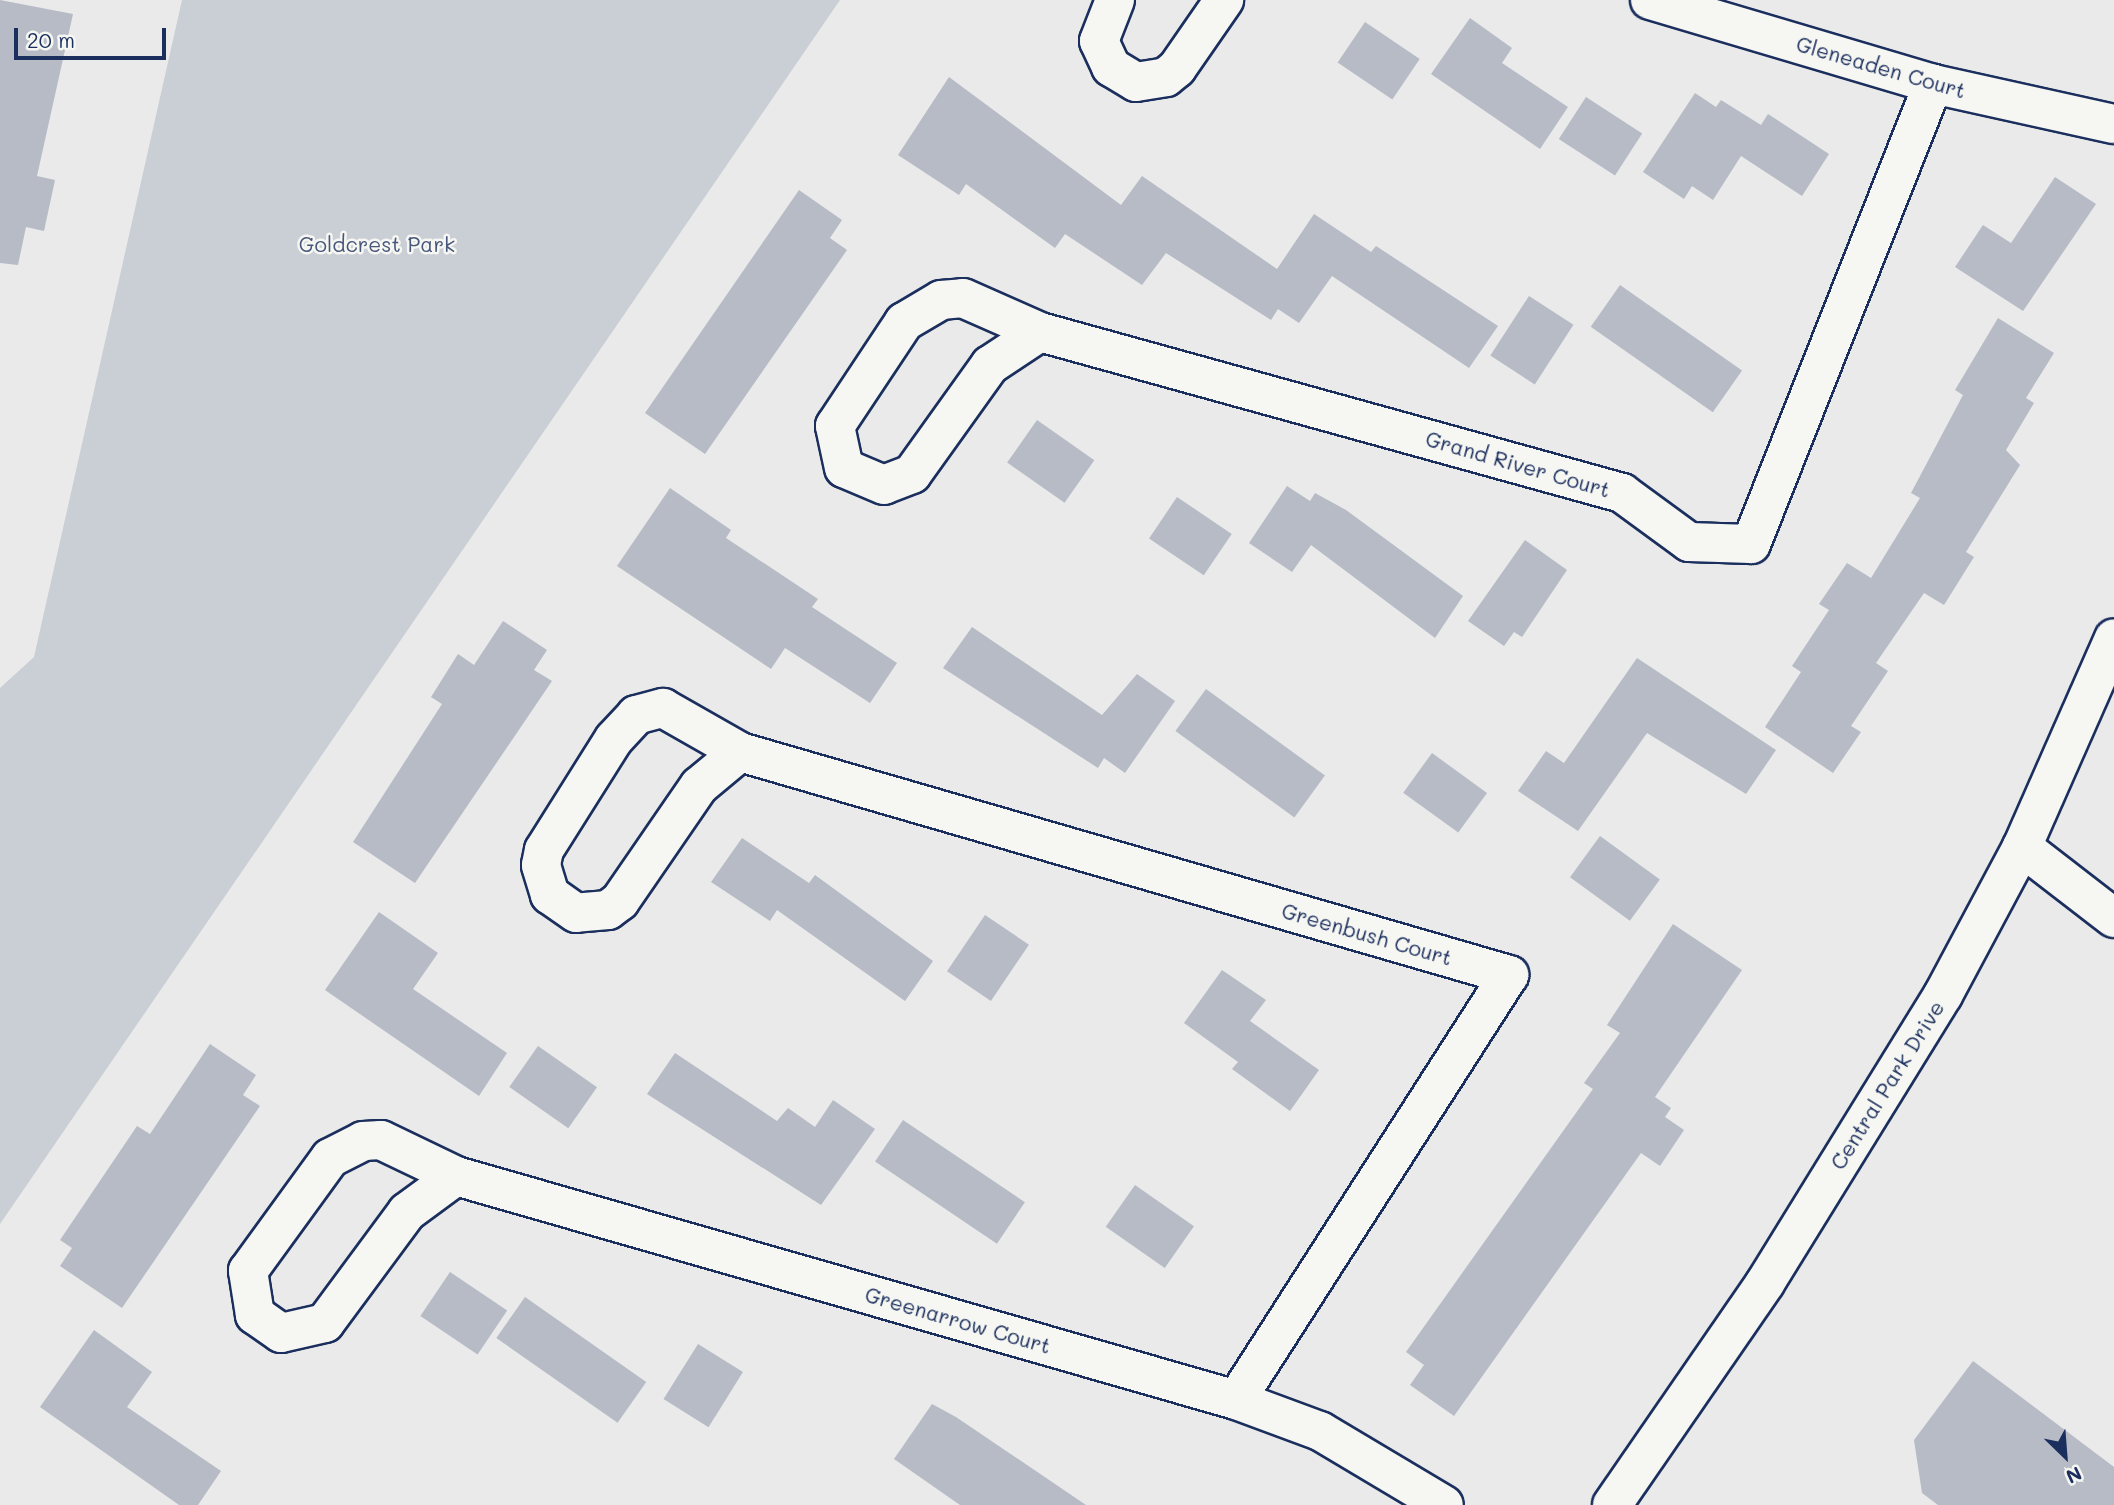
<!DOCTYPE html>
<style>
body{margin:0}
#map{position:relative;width:2114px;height:1505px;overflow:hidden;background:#e9eae9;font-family:Mali,sans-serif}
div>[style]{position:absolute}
.green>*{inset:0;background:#caced5}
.building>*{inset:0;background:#b6bbc6;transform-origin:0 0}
.roads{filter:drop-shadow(2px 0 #1b2f5e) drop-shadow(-2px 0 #1b2f5e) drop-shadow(0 2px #1b2f5e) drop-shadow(0 -2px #1b2f5e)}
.minor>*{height:38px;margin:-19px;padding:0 19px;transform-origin:19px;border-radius:19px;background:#f6f6f2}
.tertiary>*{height:38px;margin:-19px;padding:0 19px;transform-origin:19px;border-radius:19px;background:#f6f6f2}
span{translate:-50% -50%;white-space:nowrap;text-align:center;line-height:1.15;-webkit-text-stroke:5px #f6f6f2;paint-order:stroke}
.street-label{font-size:21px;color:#1b2f5e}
.park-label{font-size:21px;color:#47577c}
.north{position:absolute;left:2030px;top:1421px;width:70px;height:70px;-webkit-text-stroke:5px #f6f6f2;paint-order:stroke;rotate:155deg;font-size:19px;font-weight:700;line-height:28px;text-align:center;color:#1b2f5e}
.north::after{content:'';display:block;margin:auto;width:24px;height:32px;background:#1b2f5e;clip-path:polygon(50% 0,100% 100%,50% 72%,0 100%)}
.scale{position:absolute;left:14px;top:28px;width:152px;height:32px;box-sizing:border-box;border:4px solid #1b2f5e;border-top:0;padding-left:9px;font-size:21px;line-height:24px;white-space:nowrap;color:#1b2f5e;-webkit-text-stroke:5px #f6f6f2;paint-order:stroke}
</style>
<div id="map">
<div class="green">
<div style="clip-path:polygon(182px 0,840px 0,0 1224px,0 688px,34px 657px)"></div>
</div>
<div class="building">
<div style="clip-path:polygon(0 0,73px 14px,37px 176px,55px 180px,44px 231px,26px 227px,18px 265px,0 263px)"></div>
<div style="clip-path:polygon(1470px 18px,1512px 48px,1502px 63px,1568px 107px,1540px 149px,1431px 74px)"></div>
<div style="left:1365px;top:22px;width:66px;height:49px;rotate:34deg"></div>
<div style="clip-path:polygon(949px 77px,1121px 205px,1142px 176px,1277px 269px,1314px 214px,1371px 252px,1376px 246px,1498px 326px,1469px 368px,1332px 276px,1299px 323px,1278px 309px,1271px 320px,1166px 253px,1142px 285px,1065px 234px,1055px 248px,966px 184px,959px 195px,898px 155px)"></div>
<div style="clip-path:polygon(1695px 93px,1716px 107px,1721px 100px,1761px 125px,1768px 114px,1829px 154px,1802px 196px,1741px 156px,1713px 200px,1692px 186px,1684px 199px,1643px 172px)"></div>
<div style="left:1586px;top:97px;width:67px;height:50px;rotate:33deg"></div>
<div style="clip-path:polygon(2055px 177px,2096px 204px,2023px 311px,1955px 267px,1983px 225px,2011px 243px)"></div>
<div style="clip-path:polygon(799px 190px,842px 220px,830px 238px,847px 250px,705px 454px,645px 413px)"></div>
<div style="left:1620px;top:285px;width:149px;height:51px;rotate:35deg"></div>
<div style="left:1529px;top:296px;width:53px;height:71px;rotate:33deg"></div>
<div style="clip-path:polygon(1998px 318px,2054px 353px,2026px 398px,2034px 403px,2006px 450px,2020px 465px,1966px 552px,1974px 557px,1944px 605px,1924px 593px,1876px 663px,1888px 671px,1851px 726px,1861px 732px,1833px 773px,1765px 727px,1801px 672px,1792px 666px,1829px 610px,1819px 604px,1847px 563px,1871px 578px,1920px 498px,1911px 493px,1963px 395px,1955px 390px)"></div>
<div style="left:1037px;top:420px;width:70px;height:52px;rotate:35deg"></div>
<div style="clip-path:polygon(1287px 486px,1310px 501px,1315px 493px,1346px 510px,1463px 596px,1435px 638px,1311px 545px,1292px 572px,1249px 543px)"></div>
<div style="clip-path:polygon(670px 488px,731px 530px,726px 538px,818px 599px,812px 607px,897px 663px,870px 703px,785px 648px,771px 669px,617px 566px)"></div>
<div style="left:1177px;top:497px;width:66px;height:50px;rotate:34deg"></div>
<div style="clip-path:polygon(1525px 540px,1567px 570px,1522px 637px,1514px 632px,1504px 646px,1468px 621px)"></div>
<div style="clip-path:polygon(503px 621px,547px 650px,534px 670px,552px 681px,415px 883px,353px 842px,442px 704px,431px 697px,458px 654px,474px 665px)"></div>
<div style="clip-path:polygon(972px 627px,1102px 715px,1137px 674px,1175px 701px,1125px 773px,1104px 758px,1098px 768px,943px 668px)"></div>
<div style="clip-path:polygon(1637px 658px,1776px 750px,1746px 794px,1647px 733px,1578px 831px,1518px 791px,1546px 751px,1564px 763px)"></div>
<div style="left:1206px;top:689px;width:147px;height:52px;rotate:36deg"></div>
<div style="left:1432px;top:753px;width:68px;height:49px;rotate:36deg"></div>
<div style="left:1600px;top:836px;width:74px;height:51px;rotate:36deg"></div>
<div style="clip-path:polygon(742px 838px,809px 883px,815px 875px,933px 961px,905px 1001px,777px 910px,770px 921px,711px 882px)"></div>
<div style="clip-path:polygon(379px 912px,438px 953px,413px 989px,507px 1053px,479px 1096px,325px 990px)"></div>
<div style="left:985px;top:915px;width:53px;height:68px;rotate:34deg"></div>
<div style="clip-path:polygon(1673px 924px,1742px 970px,1655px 1097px,1671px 1108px,1665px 1117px,1684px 1130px,1660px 1166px,1641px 1153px,1454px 1416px,1410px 1385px,1424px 1365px,1406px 1352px,1593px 1089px,1584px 1083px,1620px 1033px,1607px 1025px)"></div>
<div style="clip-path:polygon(1222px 970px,1266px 1000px,1250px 1021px,1319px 1070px,1290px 1111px,1232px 1069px,1238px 1062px,1184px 1023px)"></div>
<div style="clip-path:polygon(210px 1044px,256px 1075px,243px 1095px,260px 1106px,122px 1308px,60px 1266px,72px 1248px,60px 1240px,137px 1126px,150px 1134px)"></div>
<div style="left:538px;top:1046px;width:72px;height:50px;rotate:35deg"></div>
<div style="clip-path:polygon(675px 1053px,777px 1121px,788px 1108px,815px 1127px,833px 1100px,875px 1129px,821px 1205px,647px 1094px)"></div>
<div style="left:903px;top:1120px;width:147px;height:50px;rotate:34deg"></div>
<div style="left:1135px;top:1185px;width:72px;height:51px;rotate:35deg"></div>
<div style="left:450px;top:1272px;width:69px;height:53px;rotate:34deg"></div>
<div style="left:525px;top:1297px;width:148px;height:50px;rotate:35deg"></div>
<div style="clip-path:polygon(94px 1330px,152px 1372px,127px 1407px,221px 1471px,198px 1505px,179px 1505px,40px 1407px)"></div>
<div style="left:698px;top:1344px;width:53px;height:65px;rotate:32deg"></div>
<div style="clip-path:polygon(1973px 1361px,2114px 1467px,2114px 1505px,1938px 1505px,1922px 1493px,1914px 1440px)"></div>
<div style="clip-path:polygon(932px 1404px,956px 1417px,1086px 1505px,960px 1505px,894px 1459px)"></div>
</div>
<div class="roads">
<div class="minor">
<div style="left:1115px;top:0;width:44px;rotate:111.3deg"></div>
<div style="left:1099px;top:41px;width:29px;rotate:65deg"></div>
<div style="left:1111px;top:67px;width:29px;rotate:31deg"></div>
<div style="left:1136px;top:82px;width:30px;rotate:-9deg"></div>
<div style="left:1166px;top:77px;width:14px;rotate:-39deg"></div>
<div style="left:1177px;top:68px;width:83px;rotate:-55.3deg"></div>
<div style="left:1650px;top:0;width:295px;rotate:16.5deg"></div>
<div style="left:1933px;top:84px;width:185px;rotate:12.5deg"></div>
<div style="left:1040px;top:332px;width:60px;rotate:146.6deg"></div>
<div style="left:990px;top:365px;width:134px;rotate:125.6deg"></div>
<div style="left:912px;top:474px;width:30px;rotate:159deg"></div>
<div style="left:884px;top:485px;width:43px;rotate:-157deg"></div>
<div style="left:844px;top:468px;width:43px;rotate:-102.1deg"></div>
<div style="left:835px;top:426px;width:125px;rotate:-56.4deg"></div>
<div style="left:904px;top:322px;width:43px;rotate:-30.7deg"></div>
<div style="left:941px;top:300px;width:22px;rotate:-5deg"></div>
<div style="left:963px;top:298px;width:84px;rotate:23.8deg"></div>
<div style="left:1040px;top:332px;width:604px;rotate:15.46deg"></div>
<div style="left:1622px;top:493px;width:83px;rotate:36.2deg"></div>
<div style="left:1689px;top:542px;width:62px;rotate:1.8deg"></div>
<div style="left:1751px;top:544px;width:495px;rotate:-68.4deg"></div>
<div style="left:740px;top:752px;width:53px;rotate:140.3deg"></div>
<div style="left:699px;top:786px;width:140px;rotate:124.5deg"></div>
<div style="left:620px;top:901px;width:15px;rotate:143deg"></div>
<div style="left:608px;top:910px;width:32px;rotate:175deg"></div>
<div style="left:576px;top:913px;width:32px;rotate:-145deg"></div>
<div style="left:550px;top:895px;width:31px;rotate:-107deg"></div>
<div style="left:541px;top:865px;width:15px;rotate:-79deg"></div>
<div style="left:544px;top:850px;width:131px;rotate:-57.8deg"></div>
<div style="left:614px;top:739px;width:33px;rotate:-47deg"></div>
<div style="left:636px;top:715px;width:28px;rotate:-15deg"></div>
<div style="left:663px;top:708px;width:89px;rotate:29.7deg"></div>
<div style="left:740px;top:752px;width:801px;rotate:16.17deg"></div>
<div style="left:1509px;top:975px;width:505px;rotate:122.71deg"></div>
<div style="left:456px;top:1176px;width:61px;rotate:143.7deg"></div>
<div style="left:407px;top:1212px;width:138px;rotate:126.5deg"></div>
<div style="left:325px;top:1323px;width:45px;rotate:167.2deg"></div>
<div style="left:281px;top:1333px;width:32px;rotate:-145deg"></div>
<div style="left:255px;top:1315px;width:45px;rotate:-99deg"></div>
<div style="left:248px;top:1271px;width:140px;rotate:-54deg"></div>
<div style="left:330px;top:1158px;width:37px;rotate:-27deg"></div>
<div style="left:363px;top:1141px;width:18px;rotate:-3deg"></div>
<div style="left:381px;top:1140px;width:83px;rotate:25.6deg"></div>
<div style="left:456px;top:1176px;width:812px;rotate:16.02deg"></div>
<div style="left:1236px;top:1400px;width:90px;rotate:20.3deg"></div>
<div style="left:1320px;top:1431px;width:144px;rotate:30.8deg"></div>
</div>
<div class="tertiary">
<div style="left:2022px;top:847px;width:116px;rotate:37.7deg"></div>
<div style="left:1612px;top:1505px;width:270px;rotate:-55.4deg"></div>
<div style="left:1765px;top:1283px;width:339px;rotate:-58.3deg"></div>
<div style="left:1943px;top:995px;width:168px;rotate:-61.9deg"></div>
<div style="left:2022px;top:847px;width:228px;rotate:-66.2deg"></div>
</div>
</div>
<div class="street-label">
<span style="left:1881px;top:67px;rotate:16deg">Gleneaden Court</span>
<span style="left:1518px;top:464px;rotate:16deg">Grand River Court</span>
<span style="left:1367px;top:934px;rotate:16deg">Greenbush Court</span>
<span style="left:1887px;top:1085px;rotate:-58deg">Central Park Drive</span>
<span style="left:958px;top:1320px;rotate:16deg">Greenarrow Court</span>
</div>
<div class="park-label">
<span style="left:377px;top:244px">Goldcrest Park</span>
</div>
<div class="north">N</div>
<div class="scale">20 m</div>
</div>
